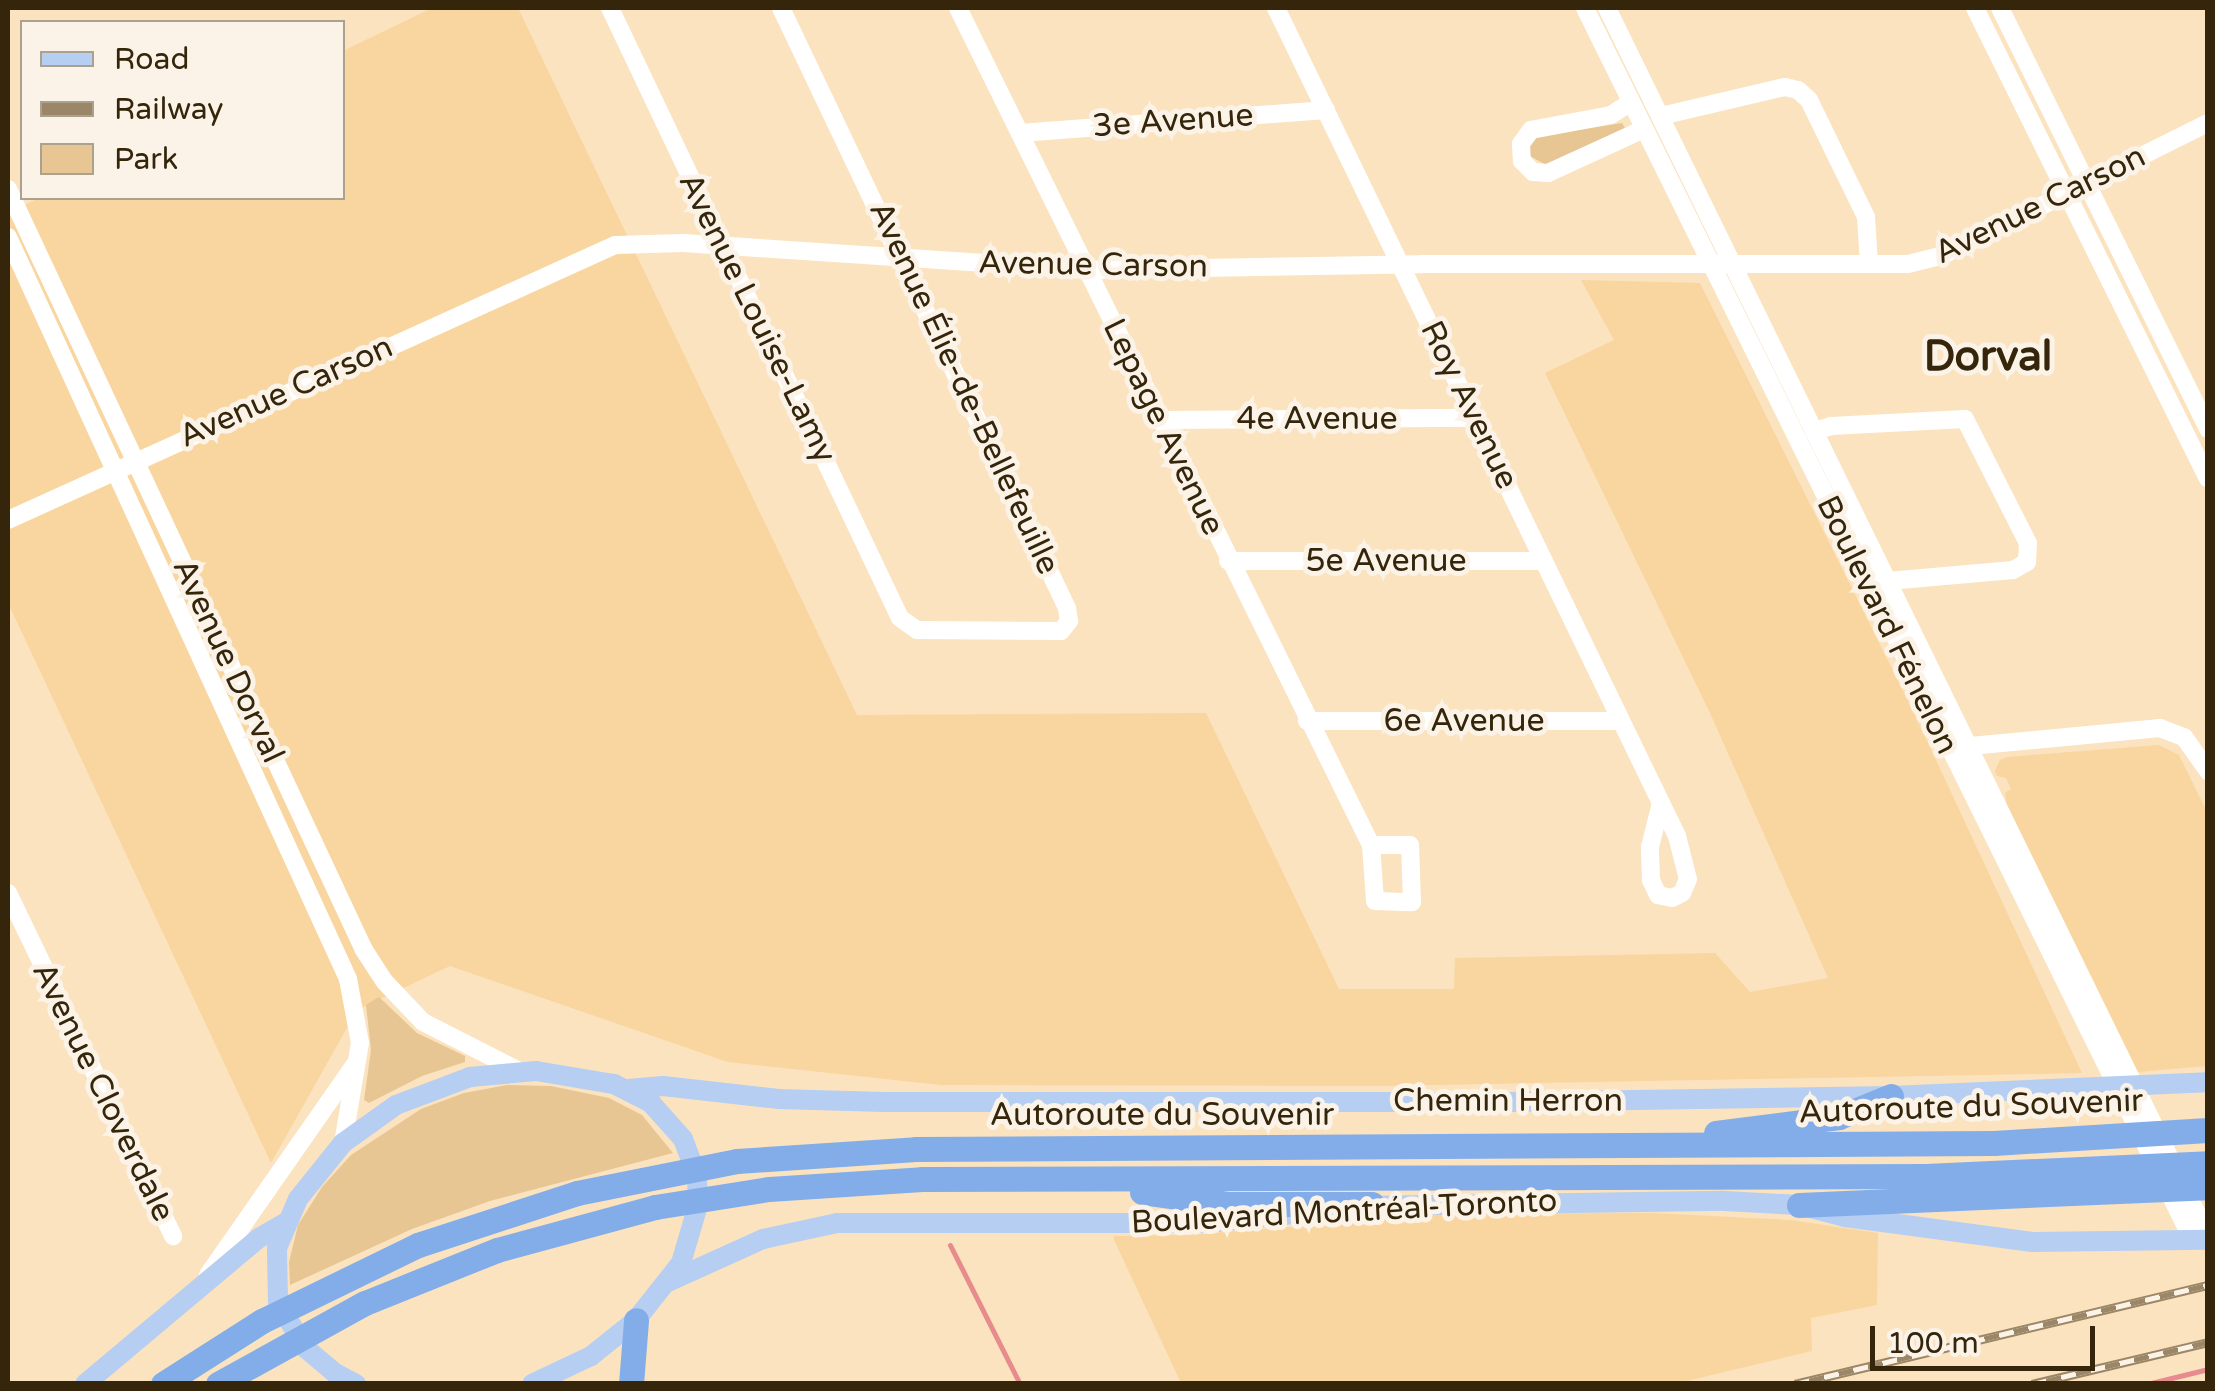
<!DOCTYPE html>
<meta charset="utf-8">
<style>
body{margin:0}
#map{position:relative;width:2215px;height:1391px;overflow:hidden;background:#fbe3bf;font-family:"Varela Round",sans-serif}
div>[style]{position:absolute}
.built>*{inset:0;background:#f9d59f}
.green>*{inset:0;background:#e8c693}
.stream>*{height:5px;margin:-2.5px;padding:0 2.5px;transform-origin:2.5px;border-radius:2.5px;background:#e78b8e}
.minor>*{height:18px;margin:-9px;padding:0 9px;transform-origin:9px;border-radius:9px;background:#fff}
.major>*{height:20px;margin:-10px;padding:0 10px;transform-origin:10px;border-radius:10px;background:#b5cef2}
.highway>*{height:25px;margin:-12.5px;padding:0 12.5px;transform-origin:12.5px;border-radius:12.5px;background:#83ade9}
.rail>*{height:9px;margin-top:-4.5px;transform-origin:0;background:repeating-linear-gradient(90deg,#fbf3e7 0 15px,#9b8768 0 30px);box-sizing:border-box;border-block:2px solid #9b8768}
span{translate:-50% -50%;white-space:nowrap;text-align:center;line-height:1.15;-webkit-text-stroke:10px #fbf3e7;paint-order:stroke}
.street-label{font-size:32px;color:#34250b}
.district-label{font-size:42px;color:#34250b;font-weight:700}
.frame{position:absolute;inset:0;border:10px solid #34250b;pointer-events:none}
.legend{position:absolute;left:20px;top:20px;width:325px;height:180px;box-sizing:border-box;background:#fbf3e7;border:2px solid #aba18f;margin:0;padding:12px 18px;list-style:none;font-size:30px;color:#34250b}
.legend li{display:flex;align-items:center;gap:20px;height:50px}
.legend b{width:50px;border:2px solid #aba18f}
.scale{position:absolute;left:1870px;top:1326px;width:225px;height:45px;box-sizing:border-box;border:5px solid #34250b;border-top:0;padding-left:12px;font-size:30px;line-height:35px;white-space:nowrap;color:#34250b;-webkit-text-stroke:8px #fbf3e7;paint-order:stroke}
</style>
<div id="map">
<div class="built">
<div style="clip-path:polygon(432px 8px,518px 8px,857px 715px,1206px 713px,1339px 989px,1454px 989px,1455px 958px,1715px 953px,1750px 992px,1828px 978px,1710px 713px,1545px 373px,1614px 340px,1581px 280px,1700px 283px,1914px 713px,2082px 1073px,1381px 1086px,941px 1085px,728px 1062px,450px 966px,357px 1010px,271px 1163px,8px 603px,8px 213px,39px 198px,342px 198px,343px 51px)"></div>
<div style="clip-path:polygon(2159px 745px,2179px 755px,2207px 812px,2207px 1066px,2138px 1072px,2007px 805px,2005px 793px,2011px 789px,2006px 778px,1997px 776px,1995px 771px,2000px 760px,2007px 757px)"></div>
<div style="clip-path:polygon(1653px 1213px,1790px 1220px,1878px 1233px,1877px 1305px,1811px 1318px,1812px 1351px,1678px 1383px,1181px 1383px,1114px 1240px,1114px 1236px,1190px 1235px,1446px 1214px)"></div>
</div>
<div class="green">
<div style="clip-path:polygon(1622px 123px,1625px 128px,1546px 165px,1530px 156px,1530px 146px,1536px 137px)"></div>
<div style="clip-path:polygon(379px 997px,417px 1033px,465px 1056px,465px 1062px,422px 1076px,369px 1103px,364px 1100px,371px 1050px,366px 1005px)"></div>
<div style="clip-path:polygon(507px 1085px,551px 1086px,609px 1098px,642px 1115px,673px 1153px,490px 1201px,412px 1229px,290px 1285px,289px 1262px,298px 1225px,322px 1187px,351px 1155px,421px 1109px,464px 1093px)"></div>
</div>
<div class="stream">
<div style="left:950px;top:1245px;width:156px;rotate:63.3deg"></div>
<div style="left:2147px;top:1384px;width:63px;rotate:-13.8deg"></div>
</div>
<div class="minor">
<div style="left:610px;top:8px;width:675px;rotate:64.57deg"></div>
<div style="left:900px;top:618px;width:21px;rotate:35deg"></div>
<div style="left:917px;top:630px;width:144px;rotate:0.4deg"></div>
<div style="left:1061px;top:631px;width:13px;rotate:-51deg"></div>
<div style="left:1069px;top:621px;width:13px;rotate:-99deg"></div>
<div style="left:1067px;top:608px;width:665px;rotate:-115.49deg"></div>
<div style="left:958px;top:8px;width:933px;rotate:63.74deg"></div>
<div style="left:1371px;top:845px;width:56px;rotate:85.9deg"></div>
<div style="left:1375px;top:901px;width:37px;rotate:2deg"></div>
<div style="left:1412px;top:902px;width:57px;rotate:-92deg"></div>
<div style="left:1410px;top:845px;width:39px;rotate:180deg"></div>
<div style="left:1276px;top:8px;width:920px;rotate:64.16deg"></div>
<div style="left:1677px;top:836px;width:44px;rotate:75.7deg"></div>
<div style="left:1688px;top:879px;width:15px;rotate:113deg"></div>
<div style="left:1682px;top:893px;width:11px;rotate:153deg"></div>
<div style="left:1672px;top:898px;width:14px;rotate:-168deg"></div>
<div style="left:1658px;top:895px;width:17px;rotate:-115deg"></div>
<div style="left:1651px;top:880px;width:33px;rotate:-92deg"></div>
<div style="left:1650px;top:847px;width:45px;rotate:-76deg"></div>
<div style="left:1585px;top:8px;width:1375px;rotate:63.75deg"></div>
<div style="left:1607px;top:8px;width:1367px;rotate:63.92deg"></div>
<div style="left:1975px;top:8px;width:525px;rotate:63.68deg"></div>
<div style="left:2000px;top:8px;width:470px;rotate:63.7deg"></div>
<div style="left:1631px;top:102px;width:24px;rotate:147deg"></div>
<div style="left:1611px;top:115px;width:81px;rotate:169.4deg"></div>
<div style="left:1531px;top:130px;width:17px;rotate:126deg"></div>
<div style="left:1521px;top:144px;width:17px;rotate:87deg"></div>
<div style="left:1522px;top:161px;width:16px;rotate:45deg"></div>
<div style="left:1533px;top:172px;width:15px;rotate:4deg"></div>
<div style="left:1548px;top:173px;width:106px;rotate:-24.6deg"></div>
<div style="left:1661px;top:116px;width:127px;rotate:-13.2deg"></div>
<div style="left:1785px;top:87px;width:13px;rotate:13deg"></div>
<div style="left:1798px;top:90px;width:15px;rotate:42deg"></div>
<div style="left:1809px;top:100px;width:130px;rotate:64deg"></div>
<div style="left:1866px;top:217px;width:47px;rotate:86.3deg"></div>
<div style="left:1020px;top:133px;width:307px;rotate:-4.3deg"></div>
<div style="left:8px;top:189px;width:840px;rotate:64.93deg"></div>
<div style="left:364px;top:950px;width:38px;rotate:57deg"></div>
<div style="left:385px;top:982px;width:55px;rotate:46.5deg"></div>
<div style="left:423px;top:1022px;width:108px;rotate:27deg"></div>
<div style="left:8px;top:237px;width:816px;rotate:65.38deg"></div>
<div style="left:348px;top:979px;width:65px;rotate:79.4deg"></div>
<div style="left:360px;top:1043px;width:101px;rotate:99.6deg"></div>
<div style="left:1159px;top:420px;width:316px;rotate:-0.4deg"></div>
<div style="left:1814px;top:431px;width:18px;rotate:-16deg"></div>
<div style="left:1831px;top:426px;width:134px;rotate:-3deg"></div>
<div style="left:1965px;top:419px;width:139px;rotate:63.1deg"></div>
<div style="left:2028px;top:543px;width:19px;rotate:93deg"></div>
<div style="left:2027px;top:562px;width:16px;rotate:150deg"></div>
<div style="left:2013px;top:570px;width:137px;rotate:175deg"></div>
<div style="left:8px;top:520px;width:666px;rotate:-24.37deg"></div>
<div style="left:615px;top:245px;width:68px;rotate:-1.7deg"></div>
<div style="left:683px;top:243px;width:406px;rotate:3.8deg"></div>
<div style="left:1088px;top:270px;width:333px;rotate:-1deg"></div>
<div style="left:1421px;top:264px;width:487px"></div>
<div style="left:1908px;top:264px;width:34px;rotate:-14deg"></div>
<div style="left:1941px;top:256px;width:298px;rotate:-26.5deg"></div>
<div style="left:1228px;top:561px;width:316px"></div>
<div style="left:1307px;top:721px;width:314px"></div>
<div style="left:1960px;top:747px;width:201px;rotate:-5.4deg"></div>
<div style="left:2160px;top:728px;width:26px;rotate:21deg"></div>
<div style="left:2184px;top:737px;width:42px;rotate:54.8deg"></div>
<div style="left:8px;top:893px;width:381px;rotate:64.3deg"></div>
<div style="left:208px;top:1275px;width:259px;rotate:-55.1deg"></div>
</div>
<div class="major">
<div style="left:629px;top:1089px;width:34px;rotate:-5deg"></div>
<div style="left:663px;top:1086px;width:116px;rotate:6.4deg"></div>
<div style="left:778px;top:1099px;width:106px;rotate:1.6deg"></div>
<div style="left:884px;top:1102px;width:626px"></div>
<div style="left:1510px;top:1102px;width:381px;rotate:-0.9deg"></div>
<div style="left:1891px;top:1096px;width:317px;rotate:-2.5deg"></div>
<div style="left:1357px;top:1206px;width:368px;rotate:-0.8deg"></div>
<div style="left:1725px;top:1201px;width:74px;rotate:3.1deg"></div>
<div style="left:1799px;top:1205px;width:48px;rotate:14.6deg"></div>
<div style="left:1845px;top:1217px;width:189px;rotate:7.6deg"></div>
<div style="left:2032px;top:1242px;width:176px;rotate:-0.7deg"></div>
<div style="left:668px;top:1282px;width:104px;rotate:-24.4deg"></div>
<div style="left:763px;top:1239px;width:76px;rotate:-12.2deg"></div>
<div style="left:837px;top:1223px;width:370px"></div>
<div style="left:1207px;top:1223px;width:98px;rotate:-5.9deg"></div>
<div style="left:85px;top:1384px;width:227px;rotate:-40deg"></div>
<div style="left:259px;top:1238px;width:30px;rotate:-30deg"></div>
<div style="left:356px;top:1384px;width:24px;rotate:-152deg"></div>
<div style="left:335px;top:1373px;width:39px;rotate:-140deg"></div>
<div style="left:305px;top:1348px;width:53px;rotate:-120.4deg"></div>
<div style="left:278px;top:1302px;width:54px;rotate:-91.1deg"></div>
<div style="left:277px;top:1248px;width:53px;rotate:-66.8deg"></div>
<div style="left:298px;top:1199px;width:72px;rotate:-51.2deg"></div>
<div style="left:343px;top:1143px;width:65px;rotate:-35.6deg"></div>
<div style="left:396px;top:1105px;width:79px;rotate:-20.7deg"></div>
<div style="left:470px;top:1077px;width:66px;rotate:-5.2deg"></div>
<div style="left:536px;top:1071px;width:79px;rotate:9.5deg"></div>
<div style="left:614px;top:1084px;width:42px;rotate:27.2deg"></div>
<div style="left:651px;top:1103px;width:48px;rotate:48.4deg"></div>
<div style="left:683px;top:1139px;width:40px;rotate:69deg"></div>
<div style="left:697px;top:1176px;width:29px;rotate:88deg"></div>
<div style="left:698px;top:1205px;width:60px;rotate:106.3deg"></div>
<div style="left:681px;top:1263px;width:73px;rotate:128.3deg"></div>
<div style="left:636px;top:1320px;width:58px;rotate:141.3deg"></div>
<div style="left:591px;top:1356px;width:65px;rotate:154.6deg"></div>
</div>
<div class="highway">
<div style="left:1716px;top:1133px;width:124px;rotate:-7.4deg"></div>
<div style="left:1839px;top:1117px;width:56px;rotate:-22deg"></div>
<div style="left:1142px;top:1192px;width:86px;rotate:8deg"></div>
<div style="left:1227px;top:1204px;width:145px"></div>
<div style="left:1799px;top:1205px;width:409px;rotate:-2.5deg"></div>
<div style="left:163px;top:1384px;width:117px;rotate:-32.5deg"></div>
<div style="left:262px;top:1321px;width:174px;rotate:-26deg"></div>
<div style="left:418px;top:1245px;width:167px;rotate:-18.1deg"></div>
<div style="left:577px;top:1193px;width:163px;rotate:-11.3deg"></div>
<div style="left:737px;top:1161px;width:179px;rotate:-3.8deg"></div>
<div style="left:916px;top:1149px;width:1078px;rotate:-0.32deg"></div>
<div style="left:1994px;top:1143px;width:214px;rotate:-3.5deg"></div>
<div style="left:218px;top:1384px;width:168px;rotate:-28.9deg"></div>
<div style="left:365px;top:1303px;width:142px;rotate:-21.9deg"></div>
<div style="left:497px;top:1250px;width:164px;rotate:-15.2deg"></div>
<div style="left:655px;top:1207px;width:115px;rotate:-9deg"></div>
<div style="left:769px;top:1189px;width:153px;rotate:-3.7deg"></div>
<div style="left:922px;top:1179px;width:1004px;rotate:-0.17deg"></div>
<div style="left:1926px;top:1176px;width:282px;rotate:-2.6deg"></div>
<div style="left:631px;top:1384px;width:64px;rotate:-85.5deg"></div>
</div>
<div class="rail">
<div style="left:1795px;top:1384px;width:425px;rotate:-13.5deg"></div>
<div style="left:2032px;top:1384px;width:181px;rotate:-13.4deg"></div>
</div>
<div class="street-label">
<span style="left:1173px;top:121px;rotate:-4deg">3e Avenue</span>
<span style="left:2040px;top:205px;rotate:-26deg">Avenue Carson</span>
<span style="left:1093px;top:265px;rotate:1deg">Avenue Carson</span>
<span style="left:757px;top:318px;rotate:64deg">Avenue Louise-Lamy</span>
<span style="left:964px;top:388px;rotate:65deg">Avenue Élie-de-Bellefeuille</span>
<span style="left:286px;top:392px;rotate:-24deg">Avenue Carson</span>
<span style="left:1469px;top:405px;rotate:64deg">Roy Avenue</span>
<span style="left:1317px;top:419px">4e Avenue</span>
<span style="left:1163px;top:427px;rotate:64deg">Lepage Avenue</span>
<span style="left:1386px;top:561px">5e Avenue</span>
<span style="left:1887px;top:625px;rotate:64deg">Boulevard Fénelon</span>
<span style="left:228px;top:661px;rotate:65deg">Avenue Dorval</span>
<span style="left:1464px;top:721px">6e Avenue</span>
<span style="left:103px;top:1092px;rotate:64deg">Avenue Cloverdale</span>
<span style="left:1508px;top:1101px">Chemin Herron</span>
<span style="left:1971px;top:1107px;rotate:-2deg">Autoroute du Souvenir</span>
<span style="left:1162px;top:1115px">Autoroute du Souvenir</span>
<span style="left:1344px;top:1212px;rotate:-3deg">Boulevard Montréal-Toronto</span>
</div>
<div class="district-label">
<span style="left:1988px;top:357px">Dorval</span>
</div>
<div class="frame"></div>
<ul class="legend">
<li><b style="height:12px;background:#b5cef2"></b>Road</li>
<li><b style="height:12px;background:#9b8768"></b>Railway</li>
<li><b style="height:28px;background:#e8c693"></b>Park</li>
</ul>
<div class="scale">100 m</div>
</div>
